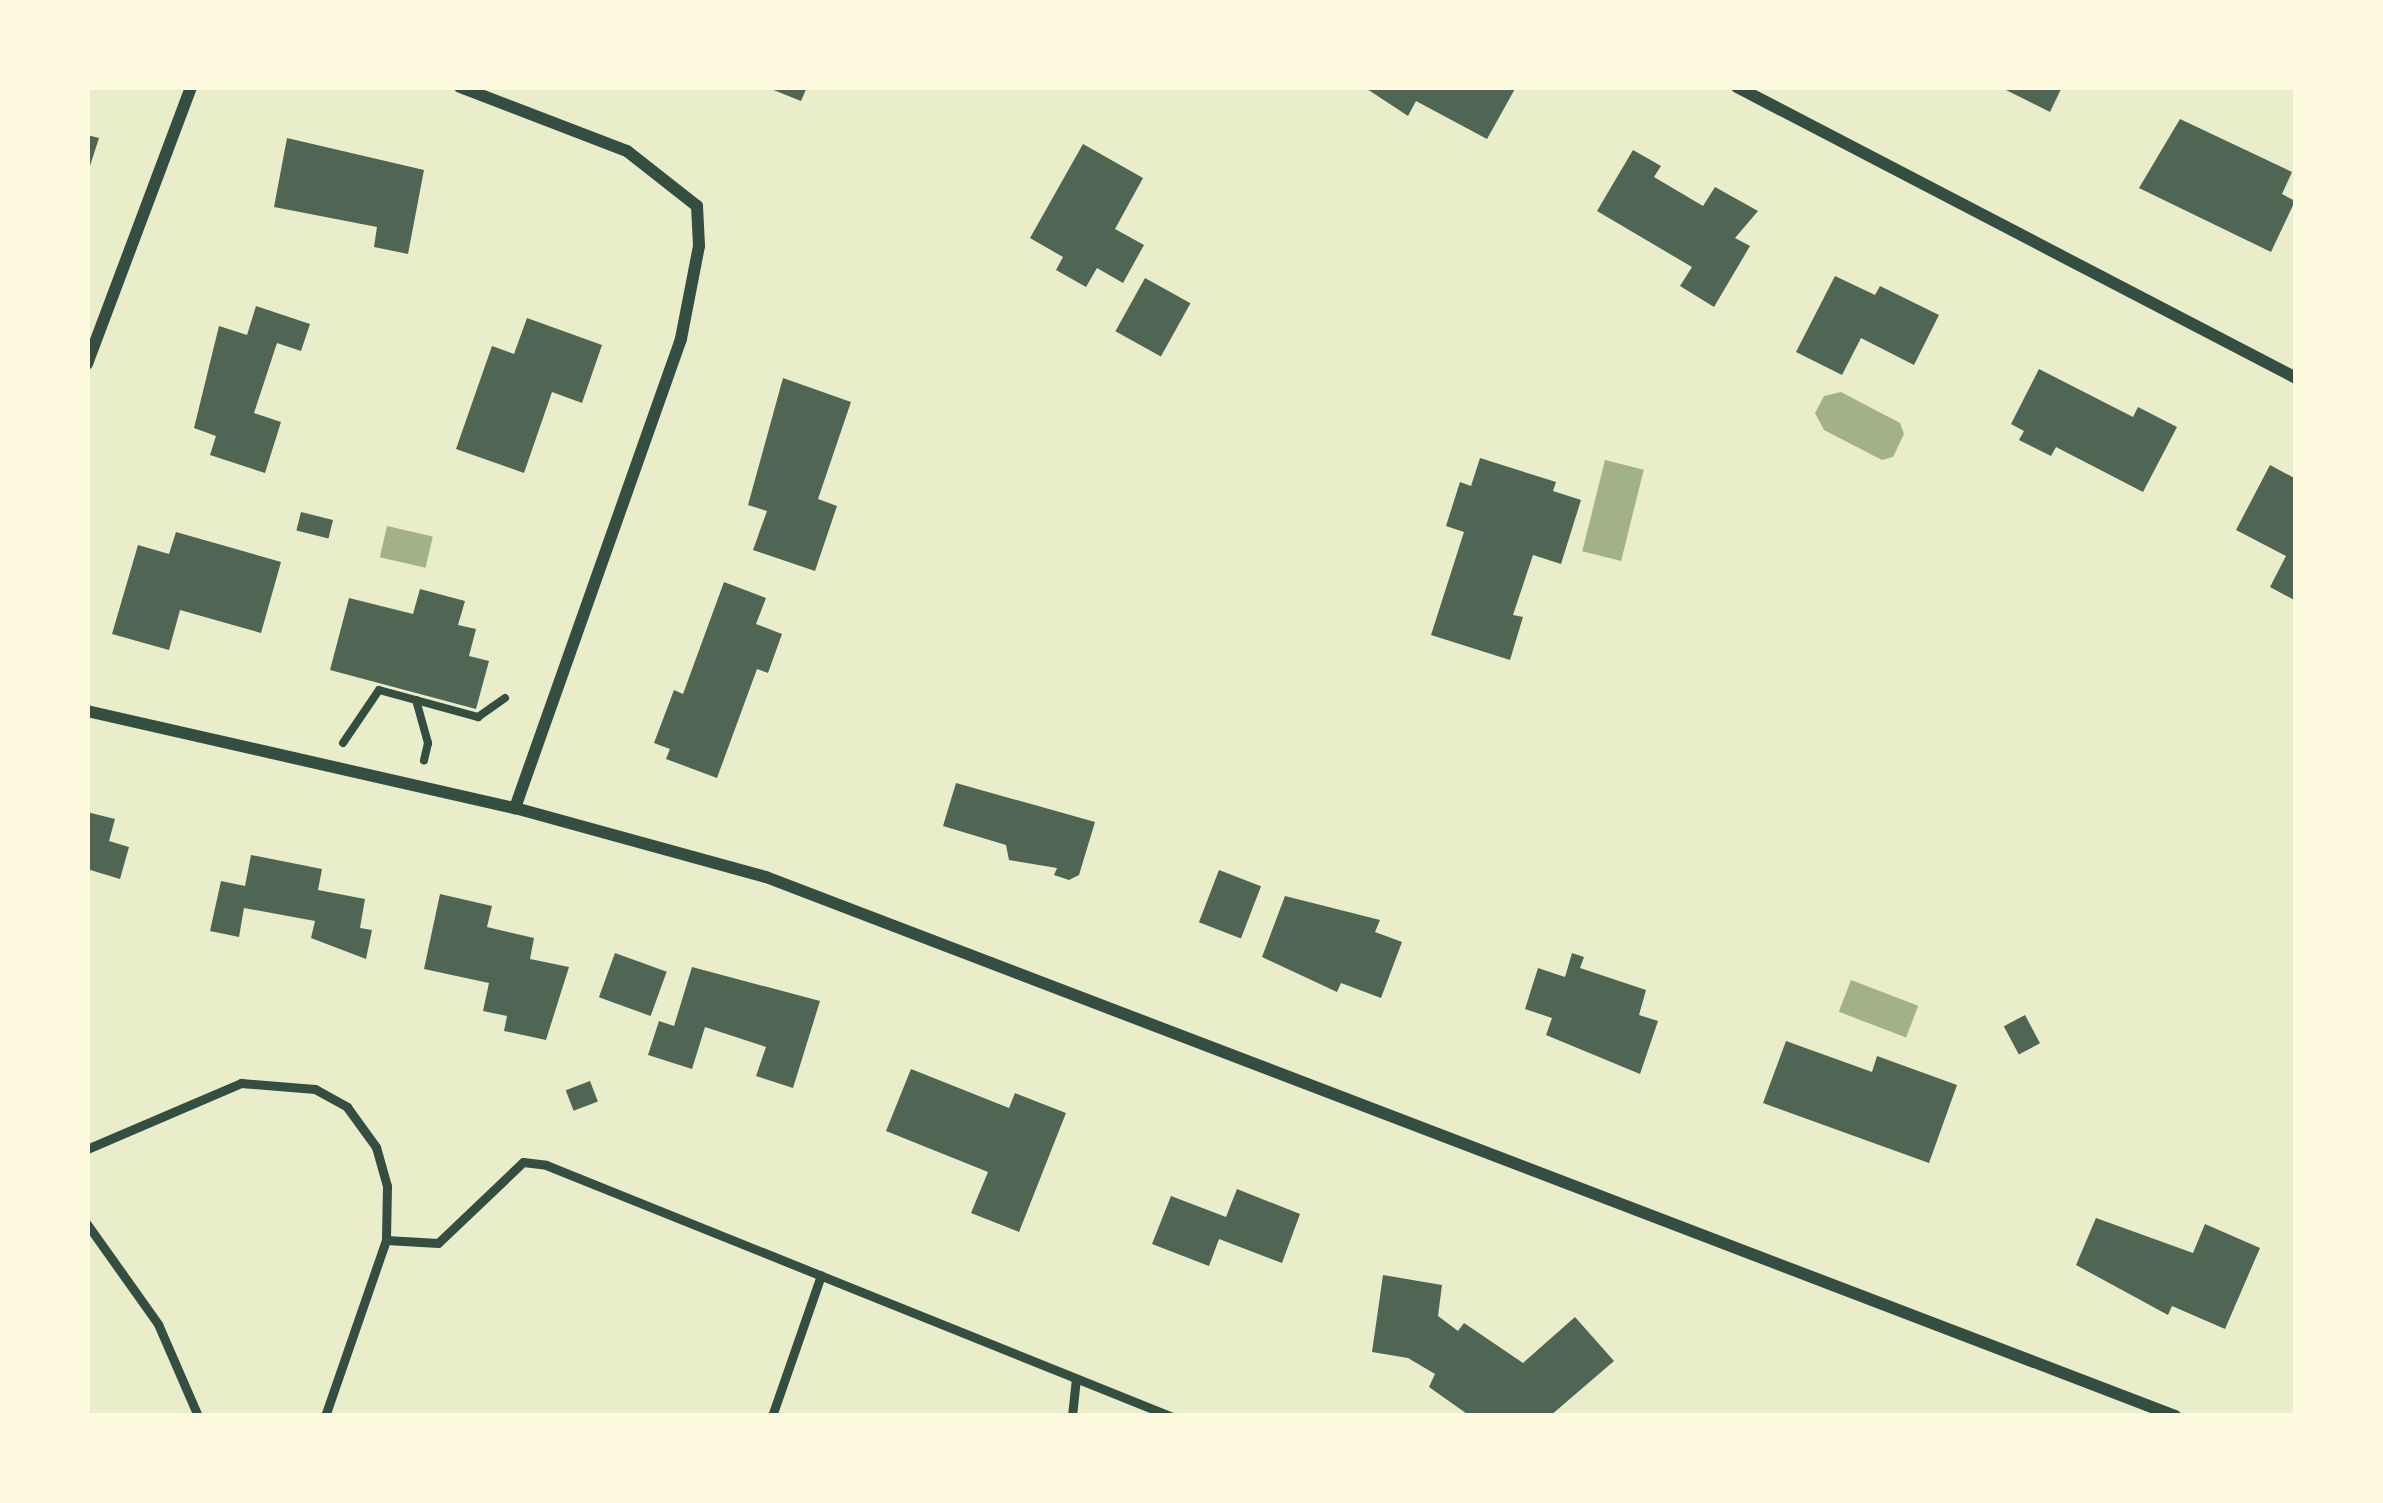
<!DOCTYPE html>
<style>
body{margin:0}
#map{position:relative;width:2383px;height:1503px;overflow:hidden;background:#e9edc9;font-family:Georgia,serif}
div>[style]{position:absolute}
.water>*{inset:0;background:#a3b18a;transform-origin:0 0}
.building>*{inset:0;background:#4f6655;transform-origin:0 0}
.path>*{height:8px;margin:-4px;padding:0 4px;transform-origin:4px;border-radius:4px;background:#344e41}
.service>*{height:9px;margin:-4.5px;padding:0 4.5px;transform-origin:4.5px;border-radius:4.5px;background:#344e41}
.minor>*{height:12px;margin:-6px;padding:0 6px;transform-origin:6px;border-radius:6px;background:#344e41}
span{translate:-50% -50%;white-space:nowrap;text-align:center;line-height:1.15;-webkit-text-stroke:9px #fefae0;paint-order:stroke}
.frame{position:absolute;inset:0;border:90px solid #fefae0;pointer-events:none}
</style>
<div id="map">
<div class="water">
<div style="clip-path:polygon(1841px 392px,1900px 423px,1904px 434px,1893px 457px,1882px 460px,1824px 430px,1815px 413px,1824px 396px)"></div>
<div style="left:1605px;top:460px;width:40px;height:94px;rotate:14deg"></div>
<div style="left:387px;top:526px;width:47px;height:32px;rotate:13deg"></div>
<div style="left:1851px;top:980px;width:72px;height:34px;rotate:21deg"></div>
</div>
<div class="building">
<div style="clip-path:polygon(766px 87px,807px 87px,801px 101px)"></div>
<div style="clip-path:polygon(1364px 87px,1516px 87px,1487px 139px,1416px 101px,1408px 116px)"></div>
<div style="clip-path:polygon(2000px 87px,2062px 87px,2050px 112px)"></div>
<div style="clip-path:polygon(2180px 119px,2292px 172px,2282px 194px,2295px 201px,2271px 252px,2139px 188px)"></div>
<div style="clip-path:polygon(87px 135px,99px 138px,88px 172px,87px 172px)"></div>
<div style="clip-path:polygon(287px 138px,424px 170px,408px 254px,374px 247px,377px 227px,274px 207px)"></div>
<div style="clip-path:polygon(1083px 144px,1143px 178px,1115px 229px,1144px 245px,1123px 283px,1097px 268px,1086px 287px,1056px 270px,1063px 257px,1030px 238px)"></div>
<div style="clip-path:polygon(1633px 150px,1661px 166px,1654px 177px,1703px 206px,1715px 187px,1758px 211px,1735px 238px,1750px 246px,1714px 307px,1680px 286px,1692px 267px,1597px 211px)"></div>
<div style="clip-path:polygon(1835px 276px,1875px 295px,1880px 286px,1939px 315px,1914px 365px,1861px 338px,1842px 375px,1796px 352px)"></div>
<div style="left:1145px;top:278px;width:52px;height:61px;rotate:29deg"></div>
<div style="clip-path:polygon(256px 306px,310px 324px,301px 351px,277px 343px,254px 413px,281px 422px,265px 473px,210px 455px,216px 436px,194px 428px,219px 326px,247px 335px)"></div>
<div style="clip-path:polygon(527px 318px,602px 345px,582px 403px,552px 392px,524px 473px,456px 449px,492px 346px,514px 354px)"></div>
<div style="clip-path:polygon(2039px 369px,2133px 417px,2138px 407px,2177px 427px,2143px 492px,2056px 447px,2051px 456px,2019px 440px,2024px 431px,2011px 424px)"></div>
<div style="clip-path:polygon(783px 378px,851px 402px,818px 499px,837px 506px,815px 571px,753px 550px,767px 511px,748px 505px)"></div>
<div style="clip-path:polygon(1480px 458px,1556px 482px,1553px 491px,1581px 500px,1561px 564px,1533px 555px,1513px 615px,1523px 617px,1510px 660px,1431px 635px,1464px 532px,1446px 526px,1460px 482px,1471px 486px)"></div>
<div style="clip-path:polygon(2270px 465px,2296px 479px,2296px 601px,2270px 587px,2286px 556px,2236px 530px)"></div>
<div style="left:301px;top:512px;width:33px;height:19px;rotate:14deg"></div>
<div style="clip-path:polygon(176px 532px,281px 562px,261px 633px,180px 610px,169px 650px,112px 634px,138px 545px,169px 554px)"></div>
<div style="clip-path:polygon(724px 582px,766px 598px,756px 624px,782px 634px,768px 673px,757px 669px,717px 778px,666px 759px,670px 749px,654px 743px,674px 690px,683px 694px)"></div>
<div style="clip-path:polygon(420px 589px,465px 601px,458px 625px,476px 629px,469px 656px,489px 661px,476px 709px,330px 670px,349px 598px,413px 614px)"></div>
<div style="clip-path:polygon(956px 783px,1095px 822px,1079px 875px,1069px 880px,1054px 875px,1057px 868px,1009px 860px,1006px 845px,943px 826px)"></div>
<div style="clip-path:polygon(87px 812px,115px 819px,109px 841px,129px 847px,120px 879px,87px 869px)"></div>
<div style="clip-path:polygon(251px 855px,322px 869px,318px 890px,365px 899px,360px 928px,372px 930px,366px 959px,311px 938px,315px 921px,244px 908px,239px 937px,210px 931px,221px 881px,245px 886px)"></div>
<div style="left:1219px;top:870px;width:45px;height:56px;rotate:21deg"></div>
<div style="clip-path:polygon(440px 894px,492px 906px,487px 927px,534px 938px,530px 959px,569px 967px,546px 1040px,504px 1031px,507px 1016px,483px 1011px,489px 983px,424px 969px)"></div>
<div style="clip-path:polygon(1285px 896px,1380px 920px,1375px 932px,1402px 942px,1381px 998px,1341px 983px,1337px 992px,1262px 957px)"></div>
<div style="left:615px;top:953px;width:55px;height:47px;rotate:20deg"></div>
<div style="clip-path:polygon(1572px 953px,1584px 957px,1580px 968px,1646px 990px,1639px 1015px,1658px 1021px,1640px 1074px,1546px 1035px,1552px 1018px,1525px 1009px,1538px 968px,1565px 977px)"></div>
<div style="clip-path:polygon(692px 967px,820px 1001px,793px 1088px,756px 1076px,766px 1047px,705px 1027px,692px 1069px,648px 1055px,659px 1021px,674px 1026px)"></div>
<div style="left:2025px;top:1015px;width:32px;height:24px;rotate:62deg"></div>
<div style="clip-path:polygon(1786px 1041px,1872px 1072px,1877px 1056px,1957px 1085px,1929px 1163px,1763px 1103px)"></div>
<div style="clip-path:polygon(911px 1069px,1009px 1108px,1015px 1093px,1066px 1113px,1019px 1232px,971px 1213px,988px 1172px,886px 1131px)"></div>
<div style="left:590px;top:1081px;width:22px;height:26px;rotate:69deg"></div>
<div style="clip-path:polygon(1237px 1189px,1300px 1214px,1282px 1263px,1219px 1239px,1209px 1266px,1152px 1244px,1171px 1196px,1226px 1217px)"></div>
<div style="clip-path:polygon(2096px 1218px,2193px 1253px,2205px 1224px,2260px 1248px,2225px 1329px,2172px 1306px,2168px 1315px,2076px 1265px)"></div>
<div style="clip-path:polygon(1383px 1275px,1442px 1285px,1438px 1316px,1458px 1331px,1464px 1323px,1523px 1363px,1575px 1317px,1614px 1361px,1550px 1416px,1470px 1416px,1429px 1387px,1435px 1374px,1408px 1358px,1372px 1352px)"></div>
</div>
<div class="path">
<div style="left:416px;top:700px;width:45px;rotate:74.4deg"></div>
<div style="left:428px;top:743px;width:18px;rotate:103deg"></div>
<div style="left:343px;top:743px;width:64px;rotate:-55.8deg"></div>
<div style="left:379px;top:690px;width:103px;rotate:15.3deg"></div>
<div style="left:478px;top:717px;width:33px;rotate:-35deg"></div>
</div>
<div class="service">
<div style="left:87px;top:1149px;width:168px;rotate:-23.2deg"></div>
<div style="left:241px;top:1083px;width:74px;rotate:4.6deg"></div>
<div style="left:315px;top:1089px;width:37px;rotate:29deg"></div>
<div style="left:347px;top:1107px;width:49px;rotate:54.1deg"></div>
<div style="left:376px;top:1147px;width:41px;rotate:74.2deg"></div>
<div style="left:387px;top:1186px;width:54px;rotate:91.1deg"></div>
<div style="left:386px;top:1240px;width:186px;rotate:109.1deg"></div>
<div style="left:87px;top:1224px;width:123px;rotate:54.6deg"></div>
<div style="left:158px;top:1324px;width:100px;rotate:66.5deg"></div>
<div style="left:386px;top:1240px;width:52px;rotate:3.3deg"></div>
<div style="left:438px;top:1243px;width:117px;rotate:-43.6deg"></div>
<div style="left:523px;top:1162px;width:23px;rotate:7deg"></div>
<div style="left:546px;top:1165px;width:673px;rotate:21.91deg"></div>
<div style="left:772px;top:1416px;width:149px;rotate:-70.8deg"></div>
<div style="left:1072px;top:1416px;width:37px;rotate:-84deg"></div>
</div>
<div class="minor">
<div style="left:460px;top:87px;width:179px;rotate:21deg"></div>
<div style="left:627px;top:151px;width:89px;rotate:38.2deg"></div>
<div style="left:697px;top:206px;width:40px;rotate:87.1deg"></div>
<div style="left:699px;top:246px;width:95px;rotate:101deg"></div>
<div style="left:681px;top:339px;width:498px;rotate:109.5deg"></div>
<div style="left:1737px;top:87px;width:630px;rotate:27.5deg"></div>
<div style="left:87px;top:364px;width:296px;rotate:-69.4deg"></div>
<div style="left:87px;top:711px;width:439px;rotate:12.8deg"></div>
<div style="left:515px;top:808px;width:260px;rotate:15.4deg"></div>
<div style="left:766px;top:877px;width:1509px;rotate:20.93deg"></div>
</div>
<div class="frame"></div>
</div>
